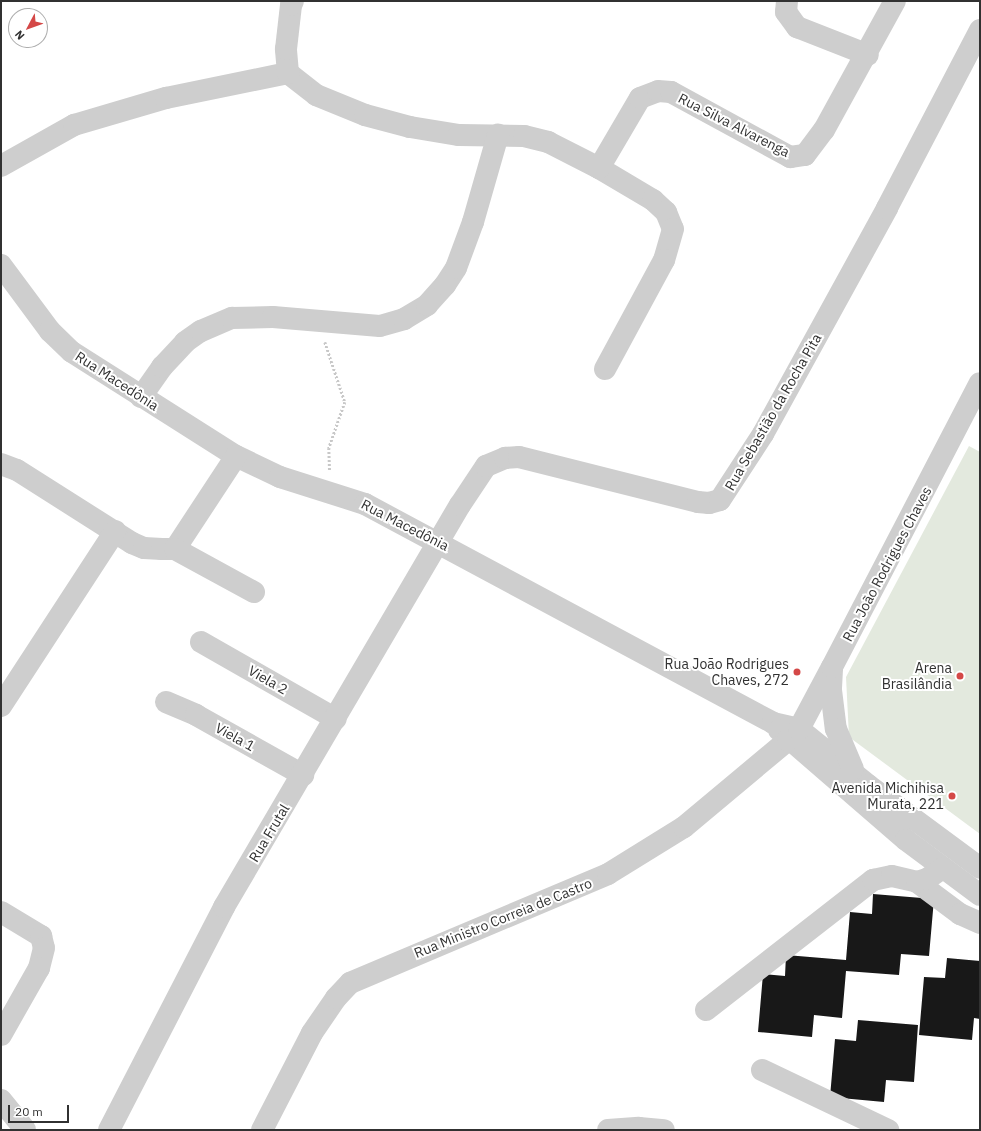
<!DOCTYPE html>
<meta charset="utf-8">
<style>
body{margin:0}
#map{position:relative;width:981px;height:1131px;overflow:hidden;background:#fff;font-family:"IBM Plex Sans",sans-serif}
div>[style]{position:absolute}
.green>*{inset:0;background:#e3e9de}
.building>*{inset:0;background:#181818}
.path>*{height:2.5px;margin-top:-1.25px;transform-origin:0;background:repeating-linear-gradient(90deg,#c8c8c8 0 2px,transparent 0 4px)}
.minor>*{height:22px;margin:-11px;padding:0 11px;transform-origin:11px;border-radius:11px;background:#cecece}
.dots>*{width:11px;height:11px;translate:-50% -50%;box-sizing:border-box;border:2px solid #fff;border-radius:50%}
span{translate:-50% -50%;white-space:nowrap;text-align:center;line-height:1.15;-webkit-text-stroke:4px #fff;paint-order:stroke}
.street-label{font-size:14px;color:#313131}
.poi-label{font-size:14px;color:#313131}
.right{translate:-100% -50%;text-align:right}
.frame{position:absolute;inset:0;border:2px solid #313131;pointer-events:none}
.north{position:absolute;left:8px;top:8px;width:40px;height:40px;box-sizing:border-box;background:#fff;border:1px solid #adadad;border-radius:50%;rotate:229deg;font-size:11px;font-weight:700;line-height:16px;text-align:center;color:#313131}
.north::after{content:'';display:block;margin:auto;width:14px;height:18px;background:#d44847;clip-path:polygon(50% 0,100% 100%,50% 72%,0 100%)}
.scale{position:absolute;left:8px;top:1105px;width:61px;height:18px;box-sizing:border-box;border:2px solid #313131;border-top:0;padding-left:5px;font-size:12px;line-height:14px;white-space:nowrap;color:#313131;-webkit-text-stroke:3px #fff;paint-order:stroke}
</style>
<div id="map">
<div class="green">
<div style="clip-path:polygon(969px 446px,980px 452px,980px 834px,849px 737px,846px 677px)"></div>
</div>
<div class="building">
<div style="clip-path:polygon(873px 894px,934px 899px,929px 956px,901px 954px,899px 975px,846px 971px,842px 1018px,814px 1015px,812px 1037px,758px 1032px,763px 974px,785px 976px,786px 955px,846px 960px,850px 912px,872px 914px)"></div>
<div style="clip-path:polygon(947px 958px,980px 961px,980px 1019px,974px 1018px,972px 1040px,919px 1035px,924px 977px,945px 978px)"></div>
<div style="clip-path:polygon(858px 1020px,918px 1025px,914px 1082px,886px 1080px,884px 1102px,830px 1097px,835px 1039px,856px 1041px)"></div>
</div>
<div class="path">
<div style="left:325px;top:342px;width:63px;rotate:71.6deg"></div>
<div style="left:345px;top:402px;width:49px;rotate:109.2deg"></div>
<div style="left:329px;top:448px;width:23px;rotate:88deg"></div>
</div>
<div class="minor">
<div style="left:787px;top:1px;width:11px;rotate:95deg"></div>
<div style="left:786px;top:12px;width:19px;rotate:54deg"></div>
<div style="left:797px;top:27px;width:76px;rotate:21.5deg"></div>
<div style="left:288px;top:73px;width:36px;rotate:38deg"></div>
<div style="left:316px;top:95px;width:53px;rotate:22.2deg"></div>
<div style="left:365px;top:115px;width:47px;rotate:14.9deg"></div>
<div style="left:410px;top:127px;width:50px;rotate:9.3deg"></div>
<div style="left:459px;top:135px;width:65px;rotate:0.9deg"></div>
<div style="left:524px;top:136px;width:25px;rotate:14deg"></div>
<div style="left:548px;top:142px;width:57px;rotate:27deg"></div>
<div style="left:599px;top:168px;width:63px;rotate:30.7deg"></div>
<div style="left:653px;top:200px;width:18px;rotate:43deg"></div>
<div style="left:666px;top:212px;width:18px;rotate:68deg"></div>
<div style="left:673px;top:229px;width:32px;rotate:106deg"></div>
<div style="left:664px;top:260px;width:124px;rotate:118.4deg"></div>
<div style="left:1px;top:166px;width:84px;rotate:-29.3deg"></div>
<div style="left:74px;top:125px;width:96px;rotate:-16.4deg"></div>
<div style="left:166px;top:98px;width:125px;rotate:-11.6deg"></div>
<div style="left:288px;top:73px;width:24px;rotate:-95deg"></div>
<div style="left:286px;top:49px;width:44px;rotate:-83.5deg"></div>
<div style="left:291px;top:5px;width:4px;rotate:-63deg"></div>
<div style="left:599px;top:168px;width:81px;rotate:-59.6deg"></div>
<div style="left:640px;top:98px;width:19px;rotate:-21deg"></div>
<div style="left:658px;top:91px;width:13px;rotate:4deg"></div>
<div style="left:671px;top:92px;width:136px;rotate:28.6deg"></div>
<div style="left:790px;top:157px;width:15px;rotate:-8deg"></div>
<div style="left:805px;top:155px;width:31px;rotate:-53deg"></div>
<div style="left:824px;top:130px;width:147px;rotate:-61.2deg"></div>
<div style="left:1px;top:265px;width:82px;rotate:53.4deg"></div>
<div style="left:50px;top:331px;width:30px;rotate:44deg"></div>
<div style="left:72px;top:352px;width:194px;rotate:32.4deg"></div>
<div style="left:236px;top:456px;width:49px;rotate:25.5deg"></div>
<div style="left:280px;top:477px;width:89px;rotate:17.6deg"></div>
<div style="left:365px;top:504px;width:463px;rotate:28.2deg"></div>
<div style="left:773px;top:723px;width:27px;rotate:13deg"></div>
<div style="left:799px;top:729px;width:89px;rotate:39.1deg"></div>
<div style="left:868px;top:785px;width:139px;rotate:36.5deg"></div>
<div style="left:141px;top:397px;width:37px;rotate:-55deg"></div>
<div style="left:162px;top:367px;width:34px;rotate:-47deg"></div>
<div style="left:185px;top:342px;width:19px;rotate:-35deg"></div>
<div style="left:201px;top:331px;width:34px;rotate:-23deg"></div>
<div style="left:232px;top:318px;width:41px;rotate:-1.4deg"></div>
<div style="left:273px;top:317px;width:107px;rotate:4.8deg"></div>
<div style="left:380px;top:326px;width:25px;rotate:-16deg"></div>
<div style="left:404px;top:319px;width:27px;rotate:-31deg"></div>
<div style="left:427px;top:305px;width:27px;rotate:-48deg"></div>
<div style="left:445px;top:285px;width:20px;rotate:-57deg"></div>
<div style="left:456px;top:268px;width:49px;rotate:-69.7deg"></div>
<div style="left:473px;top:222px;width:91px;rotate:-74deg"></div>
<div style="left:1px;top:464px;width:17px;rotate:21deg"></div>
<div style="left:17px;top:470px;width:136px;rotate:32.4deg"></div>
<div style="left:132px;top:543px;width:13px;rotate:23deg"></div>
<div style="left:144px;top:548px;width:18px;rotate:3deg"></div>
<div style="left:162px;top:549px;width:13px"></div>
<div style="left:175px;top:549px;width:111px;rotate:-56.7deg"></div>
<div style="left:175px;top:549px;width:90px;rotate:28.6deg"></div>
<div style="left:201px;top:642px;width:155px;rotate:29.7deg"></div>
<div style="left:832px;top:669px;width:21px;rotate:93deg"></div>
<div style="left:831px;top:690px;width:39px;rotate:83deg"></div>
<div style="left:836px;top:729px;width:43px;rotate:67deg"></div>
<div style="left:166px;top:702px;width:33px;rotate:23deg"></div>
<div style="left:196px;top:715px;width:123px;rotate:29.3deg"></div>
<div style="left:1px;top:706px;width:209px;rotate:-56.9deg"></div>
<div style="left:779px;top:730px;width:168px;rotate:40.9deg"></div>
<div style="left:906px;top:840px;width:92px;rotate:36.6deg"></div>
<div style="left:917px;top:882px;width:54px;rotate:36.7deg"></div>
<div style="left:960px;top:914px;width:22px;rotate:24deg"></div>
<div style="left:1px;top:912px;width:47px;rotate:31deg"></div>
<div style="left:41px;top:936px;width:12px;rotate:76deg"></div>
<div style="left:44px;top:948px;width:21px;rotate:104deg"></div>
<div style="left:39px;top:968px;width:77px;rotate:119.6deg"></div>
<div style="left:706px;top:1010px;width:212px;rotate:-37.9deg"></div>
<div style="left:873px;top:880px;width:19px;rotate:-12deg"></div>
<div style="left:892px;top:876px;width:26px;rotate:13deg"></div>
<div style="left:917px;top:882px;width:10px;rotate:-17deg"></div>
<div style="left:927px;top:879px;width:19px;rotate:-35deg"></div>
<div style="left:762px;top:1070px;width:140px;rotate:25.5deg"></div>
<div style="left:1px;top:1100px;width:38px;rotate:51deg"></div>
<div style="left:109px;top:1130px;width:251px;rotate:-62.7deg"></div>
<div style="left:224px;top:907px;width:466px;rotate:-59.6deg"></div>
<div style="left:460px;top:505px;width:47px;rotate:-56.3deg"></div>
<div style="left:486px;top:466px;width:21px;rotate:-23deg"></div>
<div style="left:505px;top:458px;width:14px;rotate:-4deg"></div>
<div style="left:519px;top:457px;width:185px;rotate:14.1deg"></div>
<div style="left:698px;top:502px;width:11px;rotate:5deg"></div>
<div style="left:709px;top:503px;width:11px;rotate:-15deg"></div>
<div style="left:720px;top:500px;width:79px;rotate:-56.9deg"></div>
<div style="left:763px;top:434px;width:258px;rotate:-61.2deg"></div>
<div style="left:887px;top:208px;width:201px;rotate:-62.4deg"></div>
<div style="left:262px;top:1130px;width:109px;rotate:-62.7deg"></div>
<div style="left:312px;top:1033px;width:42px;rotate:-55.6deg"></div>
<div style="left:336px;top:998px;width:21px;rotate:-47deg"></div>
<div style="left:350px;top:983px;width:280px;rotate:-22.9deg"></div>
<div style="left:608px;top:874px;width:89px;rotate:-31.7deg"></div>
<div style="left:684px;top:827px;width:136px;rotate:-39.9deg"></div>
<div style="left:788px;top:740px;width:16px;rotate:-45deg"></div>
<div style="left:799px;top:729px;width:70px;rotate:-62deg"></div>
<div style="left:832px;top:667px;width:320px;rotate:-62.5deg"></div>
<div style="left:608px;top:1130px;width:31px;rotate:-4deg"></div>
<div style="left:639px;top:1128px;width:25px;rotate:5deg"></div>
</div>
<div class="dots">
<div style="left:797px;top:672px;background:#d44847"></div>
<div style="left:960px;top:676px;background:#d44847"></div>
<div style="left:952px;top:796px;background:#d44847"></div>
</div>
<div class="street-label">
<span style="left:734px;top:125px;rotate:27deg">Rua Silva Alvarenga</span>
<span style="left:117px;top:381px;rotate:33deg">Rua Macedônia</span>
<span style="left:773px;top:412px;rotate:-60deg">Rua Sebastião da Rocha Pita</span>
<span style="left:405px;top:525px;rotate:27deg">Rua Macedônia</span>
<span style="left:887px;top:564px;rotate:-62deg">Rua João Rodrigues Chaves</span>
<span style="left:268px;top:680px;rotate:30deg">Viela 2</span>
<span style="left:235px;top:737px;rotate:29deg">Viela 1</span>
<span style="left:269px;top:833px;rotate:-59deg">Rua Frutal</span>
<span style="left:503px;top:918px;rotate:-22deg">Rua Ministro Correia de Castro</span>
</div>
<div class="poi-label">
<span class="right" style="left:789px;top:672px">Rua João Rodrigues<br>Chaves, 272</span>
<span class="right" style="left:952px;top:676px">Arena<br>Brasilândia</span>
<span class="right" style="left:944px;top:796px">Avenida Michihisa<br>Murata, 221</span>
</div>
<div class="frame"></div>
<div class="north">N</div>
<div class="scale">20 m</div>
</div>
